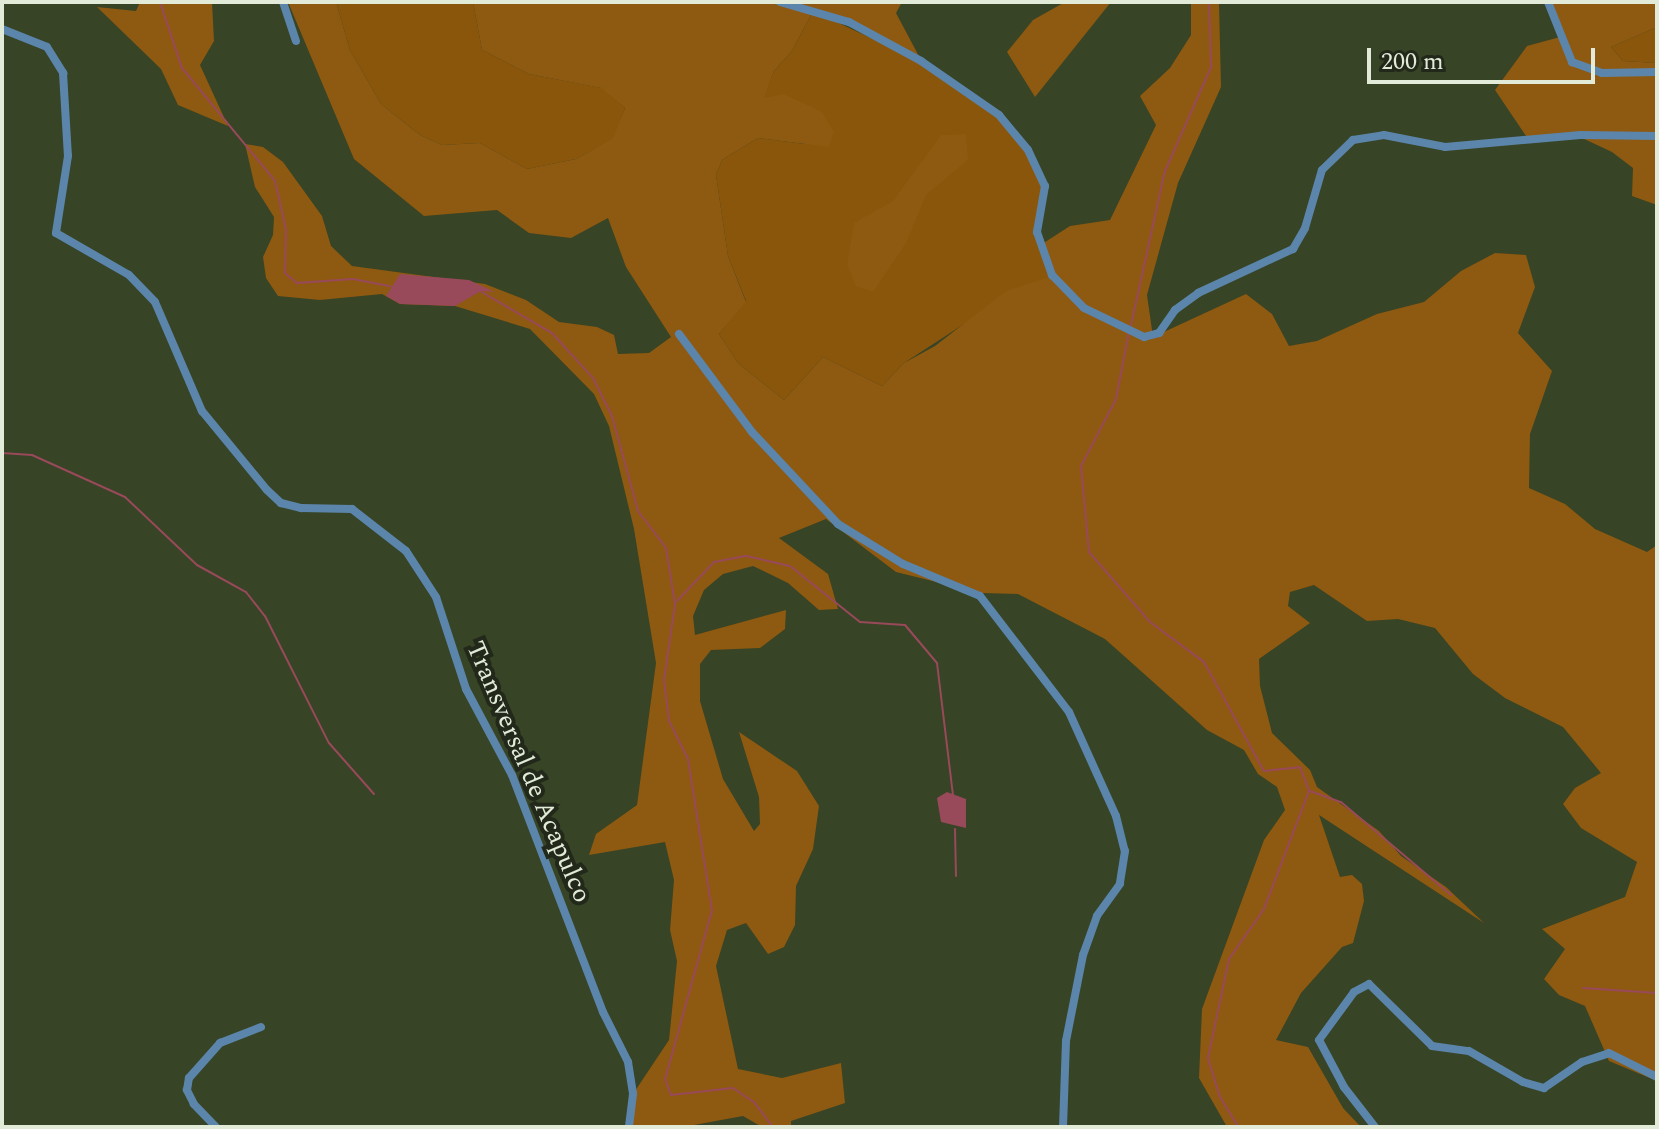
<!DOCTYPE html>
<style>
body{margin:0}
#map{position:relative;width:1659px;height:1129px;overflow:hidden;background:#374425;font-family:Spectral,serif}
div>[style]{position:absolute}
.green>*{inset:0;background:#8a560b}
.forest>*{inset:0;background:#8e5910}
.water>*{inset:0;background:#98495a}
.stream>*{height:2px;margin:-1px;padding:0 1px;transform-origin:1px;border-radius:1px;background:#98495a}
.minor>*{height:8px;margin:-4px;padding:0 4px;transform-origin:4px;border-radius:4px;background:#5c85ab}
span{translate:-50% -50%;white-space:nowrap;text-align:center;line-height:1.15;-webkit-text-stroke:8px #22281a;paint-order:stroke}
.street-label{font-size:26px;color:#e2ebd8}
.frame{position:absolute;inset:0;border:4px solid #e2ebd8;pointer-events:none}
.scale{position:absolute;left:1367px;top:48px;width:228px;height:36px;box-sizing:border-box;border:4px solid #e2ebd8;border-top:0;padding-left:10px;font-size:24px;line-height:28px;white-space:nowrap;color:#e2ebd8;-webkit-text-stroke:6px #22281a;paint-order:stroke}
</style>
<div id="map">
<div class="green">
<div style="clip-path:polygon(336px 2px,473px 2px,482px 50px,529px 74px,602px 88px,625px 108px,614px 138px,576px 159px,527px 169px,480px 143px,442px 145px,420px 135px,381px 104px,350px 50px)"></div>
<div style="clip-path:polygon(813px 11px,922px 62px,1015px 130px,1045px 186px,1038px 223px,1053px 276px,967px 322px,904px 363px,882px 386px,823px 357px,784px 400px,738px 363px,719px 334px,746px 301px,728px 256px,716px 175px,722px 160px,758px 138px,805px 144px,763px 99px,774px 71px,792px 51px)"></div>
<div style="clip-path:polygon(1657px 27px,1657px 63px,1623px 61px,1611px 47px)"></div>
</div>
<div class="forest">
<div style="clip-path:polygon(140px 2px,212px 2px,214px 41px,200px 65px,228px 126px,178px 105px,161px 69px,97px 7px,136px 11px)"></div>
<div style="clip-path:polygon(288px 2px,336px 2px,350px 50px,381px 104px,420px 135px,442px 145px,480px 143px,527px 169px,576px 159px,613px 138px,625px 108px,601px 88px,529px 74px,482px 50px,473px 2px,902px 2px,896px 13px,922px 62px,850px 23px,813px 11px,792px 51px,774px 71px,764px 98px,784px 94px,822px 112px,834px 132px,829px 147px,758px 138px,722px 160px,716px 175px,728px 256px,746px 302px,719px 334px,738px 363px,784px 400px,823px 357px,882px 386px,904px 363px,935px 346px,1006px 291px,1052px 276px,1039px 246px,1070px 226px,1110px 220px,1156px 125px,1140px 96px,1170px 68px,1191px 35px,1191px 2px,1219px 2px,1221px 87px,1178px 183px,1147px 295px,1153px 337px,1246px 294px,1272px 314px,1289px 346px,1317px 341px,1377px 314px,1424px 302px,1461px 271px,1495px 253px,1526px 255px,1535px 287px,1518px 333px,1552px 371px,1530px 434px,1529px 488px,1565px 504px,1595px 529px,1647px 552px,1657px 545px,1657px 1081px,1609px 1061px,1585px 1006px,1559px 995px,1544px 979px,1565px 949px,1542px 929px,1625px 897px,1637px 862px,1581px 828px,1563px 804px,1575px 788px,1601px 773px,1563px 727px,1505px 698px,1473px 674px,1435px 628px,1398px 619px,1367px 621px,1314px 585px,1290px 592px,1288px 606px,1310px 623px,1259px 659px,1260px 686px,1272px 733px,1310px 770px,1317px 787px,1379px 831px,1401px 856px,1446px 887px,1484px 923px,1319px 815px,1340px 877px,1352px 875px,1362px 884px,1364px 901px,1353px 943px,1342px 947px,1301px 993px,1276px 1040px,1308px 1047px,1343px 1108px,1361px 1127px,1227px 1127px,1199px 1078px,1202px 1009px,1264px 840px,1285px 810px,1277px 787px,1258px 774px,1244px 750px,1207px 730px,1105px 639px,1018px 594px,981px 593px,896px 572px,826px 519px,779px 538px,828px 574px,838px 609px,819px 610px,788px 583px,753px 566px,723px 574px,704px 590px,693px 616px,695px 635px,786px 610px,785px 629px,760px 648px,711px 650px,700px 664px,700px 701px,723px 779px,754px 831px,760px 824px,759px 797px,739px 732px,797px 771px,819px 806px,813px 849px,796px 886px,795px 925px,784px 947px,768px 954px,746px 923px,727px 930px,716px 966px,738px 1069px,782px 1078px,841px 1063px,845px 1103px,791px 1121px,791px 1127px,762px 1127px,743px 1116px,683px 1127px,629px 1127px,633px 1094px,669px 1040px,677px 961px,670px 930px,674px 880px,665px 842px,589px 855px,596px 834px,637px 805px,656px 663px,634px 529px,609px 426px,594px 394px,530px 329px,455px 306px,400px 304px,382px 294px,320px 300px,278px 296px,266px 278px,263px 257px,273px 235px,274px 217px,255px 187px,245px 144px,263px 147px,283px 162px,322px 216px,331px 246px,352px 266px,485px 284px,526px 300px,559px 322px,597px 327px,614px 335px,618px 354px,649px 353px,671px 337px,626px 267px,608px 218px,571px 238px,529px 233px,497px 210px,424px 216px,354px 159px)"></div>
<div style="clip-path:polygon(1065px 2px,1111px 2px,1035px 97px,1007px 52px,1033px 20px)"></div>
<div style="clip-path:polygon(1548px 2px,1657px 2px,1657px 27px,1611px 47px,1623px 61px,1657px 63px,1657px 205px,1632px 196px,1633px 168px,1612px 152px,1580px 137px,1530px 142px,1495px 90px,1527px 46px,1560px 37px)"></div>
<div style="clip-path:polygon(966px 134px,968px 160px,926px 195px,906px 243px,873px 292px,856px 286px,847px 265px,854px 223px,893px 201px,941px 135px)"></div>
</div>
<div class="water">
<div style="clip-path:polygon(400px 274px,469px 280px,495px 292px,481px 291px,455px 306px,400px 304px,386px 296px)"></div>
<div style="clip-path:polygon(947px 792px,966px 799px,966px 828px,941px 822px,937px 798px)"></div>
</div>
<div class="stream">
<div style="left:160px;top:2px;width:70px;rotate:71.6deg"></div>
<div style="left:182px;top:68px;width:146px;rotate:50.5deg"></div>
<div style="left:275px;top:181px;width:50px;rotate:77.3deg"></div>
<div style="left:286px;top:230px;width:43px;rotate:91.3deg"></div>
<div style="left:285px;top:273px;width:16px;rotate:40deg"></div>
<div style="left:297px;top:283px;width:56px;rotate:-4.1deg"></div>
<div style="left:353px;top:279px;width:38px;rotate:11deg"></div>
<div style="left:480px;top:291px;width:83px;rotate:30.3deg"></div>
<div style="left:552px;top:333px;width:61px;rotate:47.7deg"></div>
<div style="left:593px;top:378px;width:42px;rotate:63.4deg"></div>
<div style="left:612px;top:416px;width:98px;rotate:74.7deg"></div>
<div style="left:638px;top:511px;width:46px;rotate:52.9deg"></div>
<div style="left:666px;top:548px;width:57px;rotate:80.9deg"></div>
<div style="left:675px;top:604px;width:77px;rotate:98.2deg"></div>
<div style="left:664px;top:680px;width:41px;rotate:83deg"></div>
<div style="left:669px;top:721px;width:42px;rotate:63.4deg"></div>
<div style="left:688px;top:759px;width:153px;rotate:81deg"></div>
<div style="left:712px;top:910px;width:175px;rotate:105.5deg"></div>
<div style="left:665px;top:1079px;width:17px;rotate:69deg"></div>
<div style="left:671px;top:1095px;width:62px;rotate:-6.4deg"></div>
<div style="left:733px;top:1088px;width:25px;rotate:34deg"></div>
<div style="left:754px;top:1102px;width:31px;rotate:53deg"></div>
<div style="left:1131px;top:325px;width:158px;rotate:-77.6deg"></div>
<div style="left:1165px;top:171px;width:114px;rotate:-66.1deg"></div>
<div style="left:1211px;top:67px;width:65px;rotate:-91.8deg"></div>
<div style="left:1129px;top:332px;width:68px;rotate:101deg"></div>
<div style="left:1116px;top:399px;width:76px;rotate:117.6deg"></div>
<div style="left:1081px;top:466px;width:86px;rotate:84.7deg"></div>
<div style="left:1089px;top:552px;width:93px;rotate:48.9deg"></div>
<div style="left:1150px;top:622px;width:67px;rotate:36.5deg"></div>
<div style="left:1204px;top:662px;width:124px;rotate:61.2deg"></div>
<div style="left:1264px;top:771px;width:36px;rotate:-6deg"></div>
<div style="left:1300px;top:767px;width:26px;rotate:69deg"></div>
<div style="left:1309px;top:791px;width:126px;rotate:110.9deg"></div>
<div style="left:1264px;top:909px;width:61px;rotate:125deg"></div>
<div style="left:1229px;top:959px;width:101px;rotate:102deg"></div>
<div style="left:1208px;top:1058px;width:39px;rotate:73deg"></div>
<div style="left:1219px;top:1095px;width:37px;rotate:59deg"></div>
<div style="left:2px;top:453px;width:30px;rotate:4deg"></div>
<div style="left:32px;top:455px;width:102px;rotate:24.3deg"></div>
<div style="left:125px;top:497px;width:99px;rotate:43.4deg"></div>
<div style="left:197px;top:565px;width:56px;rotate:28.9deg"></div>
<div style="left:246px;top:592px;width:31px;rotate:52deg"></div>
<div style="left:265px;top:616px;width:142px;rotate:63.3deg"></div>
<div style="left:329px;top:743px;width:68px;rotate:48.6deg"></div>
<div style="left:677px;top:601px;width:54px;rotate:-46.5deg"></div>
<div style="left:714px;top:562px;width:33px;rotate:-11deg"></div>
<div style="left:746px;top:556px;width:45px;rotate:12.8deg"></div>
<div style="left:790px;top:566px;width:90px;rotate:38.7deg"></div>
<div style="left:860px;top:622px;width:45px;rotate:3.8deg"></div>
<div style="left:905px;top:625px;width:50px;rotate:49.9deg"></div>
<div style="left:937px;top:663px;width:133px;rotate:83.1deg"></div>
<div style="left:1310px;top:791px;width:33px;rotate:20deg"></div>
<div style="left:1341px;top:802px;width:144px;rotate:40.2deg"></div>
<div style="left:955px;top:829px;width:47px;rotate:88.8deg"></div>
<div style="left:1583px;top:988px;width:74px;rotate:3.9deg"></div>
</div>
<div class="minor">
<div style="left:283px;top:2px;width:41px;rotate:71.6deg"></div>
<div style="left:780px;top:2px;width:72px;rotate:16.2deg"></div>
<div style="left:849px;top:22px;width:82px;rotate:28.4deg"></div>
<div style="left:921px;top:61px;width:95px;rotate:34.7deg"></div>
<div style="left:999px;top:115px;width:45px;rotate:50.4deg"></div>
<div style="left:1028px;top:150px;width:40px;rotate:65deg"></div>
<div style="left:1045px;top:186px;width:47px;rotate:99.9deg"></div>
<div style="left:1037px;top:232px;width:46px;rotate:70.8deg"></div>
<div style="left:1052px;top:275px;width:46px;rotate:45.9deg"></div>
<div style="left:1084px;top:308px;width:67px;rotate:25.8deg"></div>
<div style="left:1144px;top:337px;width:16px;rotate:-15deg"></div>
<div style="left:1159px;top:333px;width:28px;rotate:-55deg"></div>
<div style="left:1175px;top:310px;width:29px;rotate:-36deg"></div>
<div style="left:1198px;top:293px;width:105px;rotate:-24.9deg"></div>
<div style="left:1293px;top:249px;width:24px;rotate:-60deg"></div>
<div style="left:1305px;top:228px;width:60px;rotate:-73.7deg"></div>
<div style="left:1322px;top:170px;width:43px;rotate:-44.1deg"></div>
<div style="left:1353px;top:140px;width:31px;rotate:-9deg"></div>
<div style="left:1384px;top:135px;width:62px;rotate:11.1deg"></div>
<div style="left:1445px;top:147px;width:136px;rotate:-5.1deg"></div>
<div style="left:1580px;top:135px;width:77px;rotate:0.7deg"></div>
<div style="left:1548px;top:2px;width:65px;rotate:68.2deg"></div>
<div style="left:1572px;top:62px;width:32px;rotate:20deg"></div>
<div style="left:1602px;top:73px;width:55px;rotate:-1deg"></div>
<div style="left:2px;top:29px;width:48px;rotate:21.8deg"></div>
<div style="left:47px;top:47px;width:31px;rotate:58deg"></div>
<div style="left:63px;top:73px;width:83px;rotate:86.6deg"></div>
<div style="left:68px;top:156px;width:78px;rotate:98.9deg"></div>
<div style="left:56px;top:233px;width:84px;rotate:29.9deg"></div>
<div style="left:129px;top:275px;width:37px;rotate:46deg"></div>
<div style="left:155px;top:302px;width:119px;rotate:66.7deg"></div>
<div style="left:202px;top:411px;width:102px;rotate:50.6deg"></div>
<div style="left:267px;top:490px;width:19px;rotate:43deg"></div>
<div style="left:281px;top:503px;width:21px;rotate:14deg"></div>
<div style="left:301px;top:508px;width:51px;rotate:1.1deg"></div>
<div style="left:352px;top:509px;width:68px;rotate:37.9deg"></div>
<div style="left:406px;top:551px;width:55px;rotate:56.9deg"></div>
<div style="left:436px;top:597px;width:97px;rotate:71.9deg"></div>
<div style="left:466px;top:689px;width:98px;rotate:61.9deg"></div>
<div style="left:512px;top:775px;width:254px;rotate:69deg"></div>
<div style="left:603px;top:1012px;width:56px;rotate:63.4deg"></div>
<div style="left:628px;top:1062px;width:32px;rotate:81deg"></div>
<div style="left:633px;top:1094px;width:33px;rotate:97deg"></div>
<div style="left:679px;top:334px;width:122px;rotate:53.3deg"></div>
<div style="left:752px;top:432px;width:126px;rotate:46.9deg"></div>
<div style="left:838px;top:524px;width:76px;rotate:31.6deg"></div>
<div style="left:903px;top:564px;width:83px;rotate:22.6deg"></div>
<div style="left:980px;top:596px;width:146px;rotate:52.5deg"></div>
<div style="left:1069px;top:712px;width:114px;rotate:65.7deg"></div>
<div style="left:1116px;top:816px;width:36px;rotate:76deg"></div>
<div style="left:1125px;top:851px;width:33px;rotate:99deg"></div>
<div style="left:1120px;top:884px;width:39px;rotate:126deg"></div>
<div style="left:1097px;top:916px;width:41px;rotate:109.7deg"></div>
<div style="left:1083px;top:955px;width:88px;rotate:101.2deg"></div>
<div style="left:1066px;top:1041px;width:86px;rotate:92deg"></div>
<div style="left:216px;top:1127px;width:32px;rotate:-134deg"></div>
<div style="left:194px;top:1104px;width:16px;rotate:-117deg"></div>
<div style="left:187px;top:1090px;width:12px;rotate:-81deg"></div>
<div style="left:189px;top:1078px;width:47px;rotate:-48.5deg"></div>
<div style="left:220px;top:1043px;width:44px;rotate:-21.3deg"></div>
<div style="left:1375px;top:1127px;width:51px;rotate:-127.8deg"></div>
<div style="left:1344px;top:1087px;width:53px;rotate:-118deg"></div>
<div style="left:1319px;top:1040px;width:59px;rotate:-53.9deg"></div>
<div style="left:1354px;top:992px;width:17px;rotate:-28deg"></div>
<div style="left:1369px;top:984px;width:88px;rotate:44.5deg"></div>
<div style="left:1432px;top:1046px;width:37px;rotate:8deg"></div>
<div style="left:1469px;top:1051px;width:62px;rotate:29.9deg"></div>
<div style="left:1523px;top:1082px;width:22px;rotate:16deg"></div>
<div style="left:1544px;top:1088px;width:46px;rotate:-34.4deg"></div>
<div style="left:1582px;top:1062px;width:28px;rotate:-18deg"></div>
<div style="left:1609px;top:1053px;width:54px;rotate:26.6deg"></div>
</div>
<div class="street-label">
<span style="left:528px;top:772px;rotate:67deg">Transversal de Acapulco</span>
</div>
<div class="frame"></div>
<div class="scale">200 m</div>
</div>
